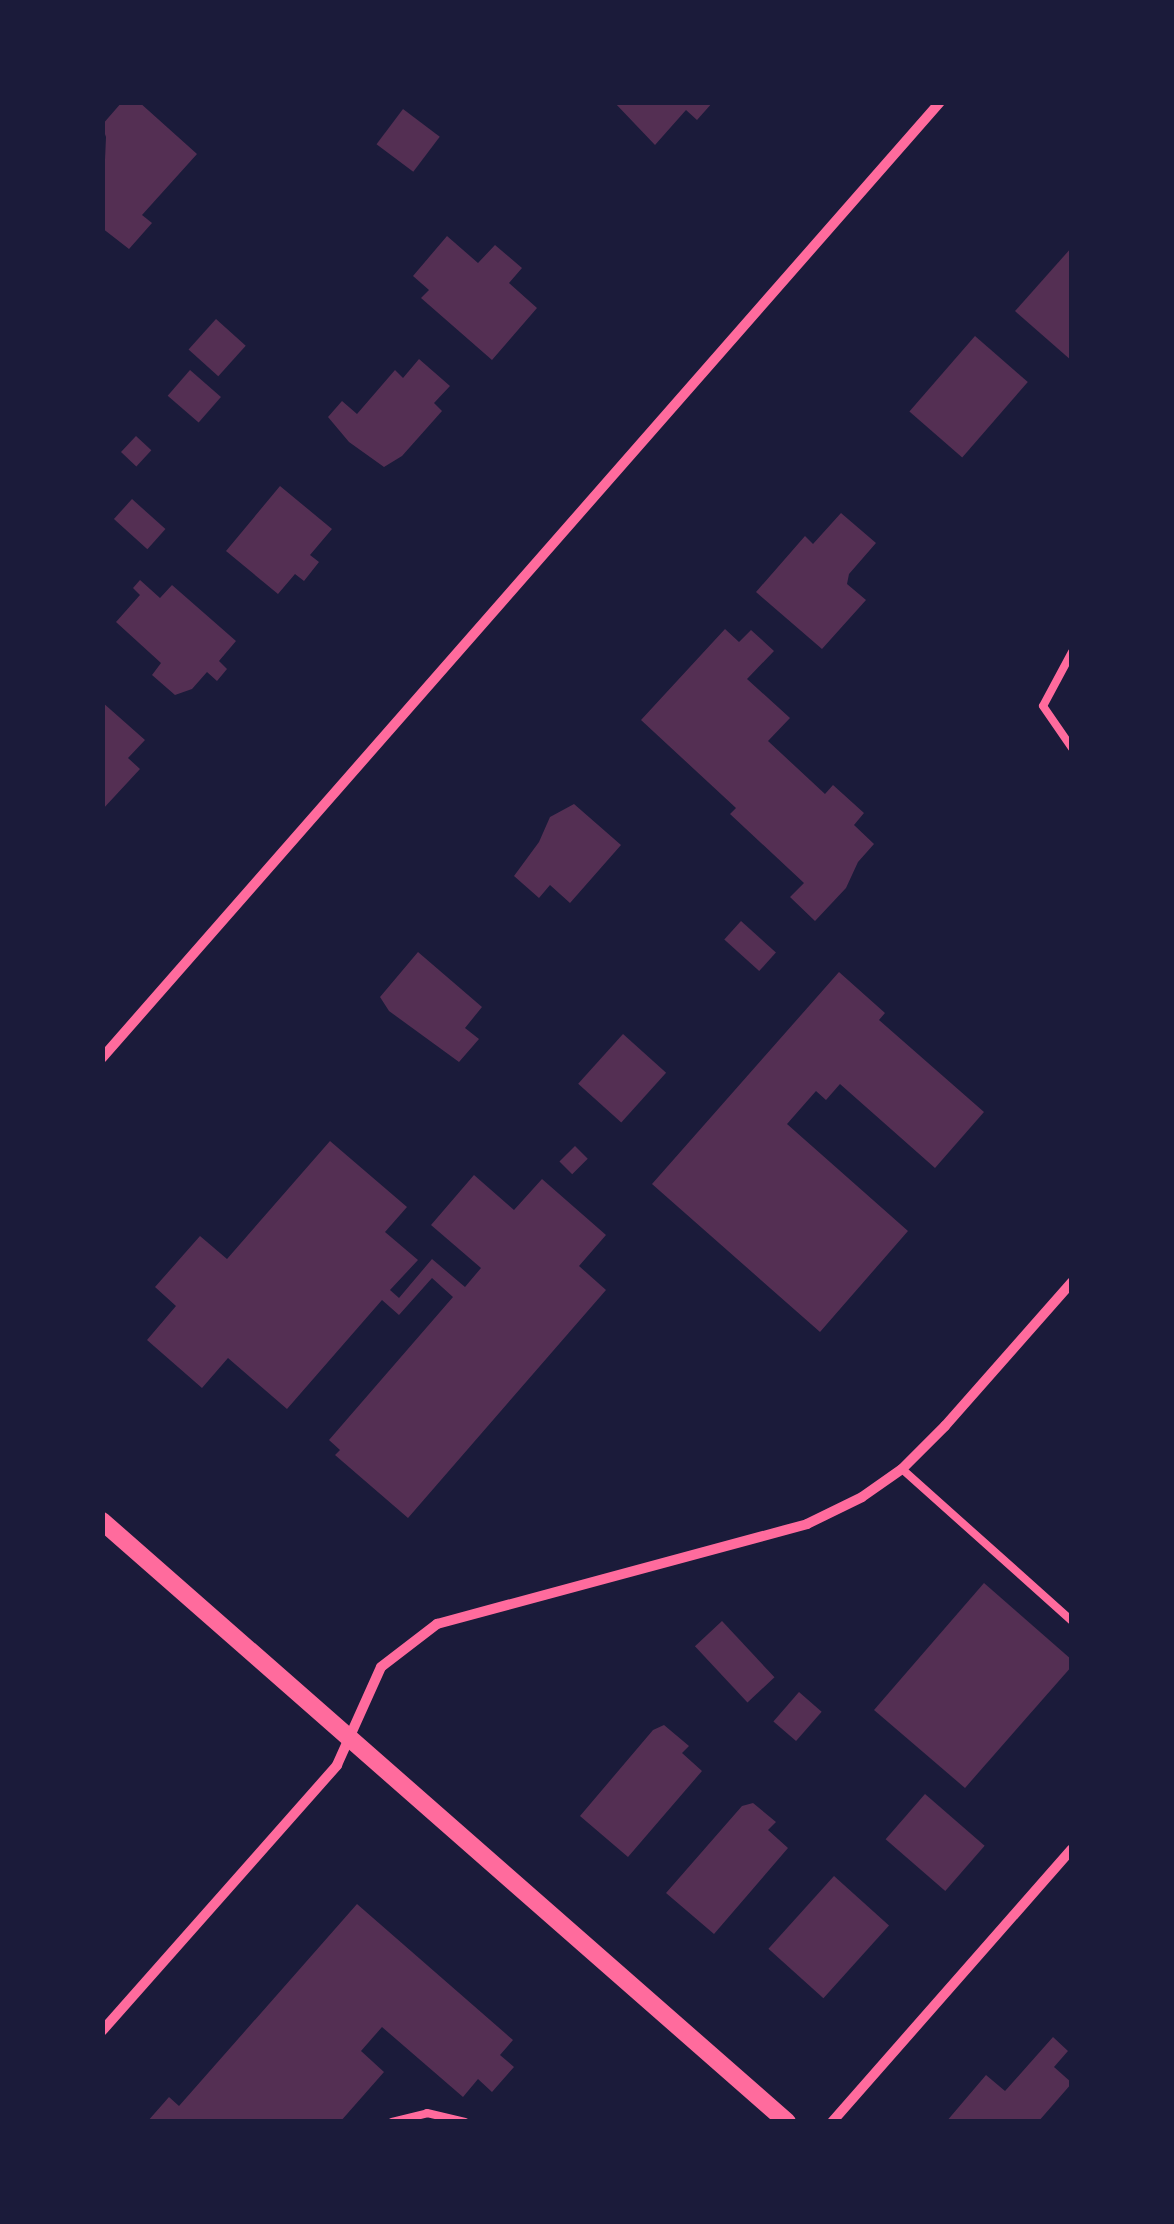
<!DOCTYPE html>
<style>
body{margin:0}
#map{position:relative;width:1174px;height:2224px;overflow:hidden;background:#1b1b3a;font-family:"Source Sans 3",sans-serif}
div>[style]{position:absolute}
.building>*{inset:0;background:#542f53;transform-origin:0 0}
.service>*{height:8px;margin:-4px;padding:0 4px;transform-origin:4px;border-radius:4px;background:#ff6b9d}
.minor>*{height:10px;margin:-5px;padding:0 5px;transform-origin:5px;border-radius:5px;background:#ff6b9d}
.tertiary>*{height:18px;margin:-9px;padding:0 9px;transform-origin:9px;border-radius:9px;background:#ff6b9d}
span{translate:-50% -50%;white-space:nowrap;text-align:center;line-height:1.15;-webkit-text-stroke:10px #1b1b3a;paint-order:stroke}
.frame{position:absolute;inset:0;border:105px solid #1b1b3a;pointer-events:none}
</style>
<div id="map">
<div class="building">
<div style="clip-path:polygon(122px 102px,139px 102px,197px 154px,142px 215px,152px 223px,129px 249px,102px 228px,106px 137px,102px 125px)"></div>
<div style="clip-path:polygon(614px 102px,713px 102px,697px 120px,686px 110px,655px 145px)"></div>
<div style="left:403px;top:109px;width:46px;height:44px;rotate:37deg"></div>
<div style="clip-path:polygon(447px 236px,478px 263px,495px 245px,522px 268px,509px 283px,537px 308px,492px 360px,421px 298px,429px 290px,413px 276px)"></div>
<div style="clip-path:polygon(1072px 247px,1072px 361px,1015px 311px)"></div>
<div style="left:216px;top:319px;width:40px;height:41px;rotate:42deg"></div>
<div style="left:975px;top:336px;width:70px;height:100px;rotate:41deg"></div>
<div style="clip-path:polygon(419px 359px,450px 386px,434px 403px,442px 411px,402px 456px,384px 467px,349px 442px,328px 417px,342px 401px,357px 414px,395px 370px,403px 378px)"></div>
<div style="left:190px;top:370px;width:41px;height:34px;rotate:41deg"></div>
<div style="left:136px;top:436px;width:21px;height:22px;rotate:43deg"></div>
<div style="clip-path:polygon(280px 486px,332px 529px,310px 555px,319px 562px,304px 581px,295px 574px,278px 594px,226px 551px)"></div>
<div style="left:132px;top:499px;width:45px;height:27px;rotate:42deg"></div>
<div style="clip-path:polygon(841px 513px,876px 543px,849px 574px,847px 584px,866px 600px,822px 649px,756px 592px,805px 536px,813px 544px)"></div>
<div style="clip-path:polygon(140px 580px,160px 598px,172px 585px,236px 641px,219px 661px,227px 669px,217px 681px,207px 672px,192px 689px,175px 695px,152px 675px,161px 663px,116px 622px,140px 595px,133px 588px)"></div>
<div style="clip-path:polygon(725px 629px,739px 642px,751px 630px,774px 651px,747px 679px,790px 718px,768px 741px,825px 794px,833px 785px,864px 813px,854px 825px,874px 844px,858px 862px,846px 888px,815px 921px,790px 897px,804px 883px,730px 814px,736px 808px,641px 720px)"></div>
<div style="clip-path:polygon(102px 702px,145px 740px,128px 758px,140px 769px,102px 810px)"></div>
<div style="clip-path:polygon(574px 804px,621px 845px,570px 903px,550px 885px,539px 898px,514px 876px,539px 842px,550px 817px)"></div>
<div style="left:741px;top:921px;width:47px;height:25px;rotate:42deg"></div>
<div style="clip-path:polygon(418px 952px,482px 1007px,465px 1028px,479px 1039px,459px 1062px,389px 1011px,380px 997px)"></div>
<div style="clip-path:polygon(839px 972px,885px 1013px,879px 1020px,984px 1112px,935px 1168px,840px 1084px,826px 1100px,816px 1091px,787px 1124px,908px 1231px,820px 1332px,652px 1184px)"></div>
<div style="left:623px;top:1034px;width:58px;height:67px;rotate:42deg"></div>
<div style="clip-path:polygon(330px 1141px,407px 1207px,385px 1232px,418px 1260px,390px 1290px,399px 1298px,432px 1259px,465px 1287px,481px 1268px,431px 1225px,474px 1175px,514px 1210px,542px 1179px,606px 1235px,579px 1266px,606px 1290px,408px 1518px,335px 1455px,340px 1450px,329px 1440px,453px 1297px,432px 1278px,399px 1315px,382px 1300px,287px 1409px,228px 1358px,202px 1388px,147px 1340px,176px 1306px,155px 1287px,200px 1236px,227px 1259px)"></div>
<div style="left:575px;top:1146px;width:18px;height:22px;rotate:45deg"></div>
<div style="clip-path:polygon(984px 1583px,1072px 1660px,1072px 1666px,965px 1788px,874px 1710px)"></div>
<div style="left:722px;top:1621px;width:77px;height:37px;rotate:47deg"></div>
<div style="left:799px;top:1692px;width:30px;height:39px;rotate:41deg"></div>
<div style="clip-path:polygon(664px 1725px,689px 1746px,682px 1753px,702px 1771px,628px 1857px,580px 1816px,653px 1730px)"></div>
<div style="left:925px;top:1794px;width:79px;height:60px;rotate:41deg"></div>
<div style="clip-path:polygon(753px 1803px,776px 1822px,768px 1830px,788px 1848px,714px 1934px,666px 1893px,742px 1806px)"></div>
<div style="left:834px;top:1876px;width:74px;height:98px;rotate:42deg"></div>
<div style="clip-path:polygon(357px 1904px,513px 2040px,500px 2055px,514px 2067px,492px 2092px,478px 2079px,463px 2097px,382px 2027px,361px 2051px,384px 2072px,340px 2122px,147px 2122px,169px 2097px,179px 2106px)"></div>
<div style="clip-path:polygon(1053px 2037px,1068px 2051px,1054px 2067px,1072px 2083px,1038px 2122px,946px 2122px,986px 2075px,1005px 2091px)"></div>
</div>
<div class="service">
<div style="left:1072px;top:652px;width:61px;rotate:118.2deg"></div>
<div style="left:1043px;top:706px;width:51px;rotate:55.4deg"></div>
<div style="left:902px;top:1469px;width:228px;rotate:41.8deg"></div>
<div style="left:392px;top:2122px;width:36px;rotate:-14deg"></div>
<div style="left:427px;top:2113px;width:39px;rotate:13deg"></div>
</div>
<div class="minor">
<div style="left:102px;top:1058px;width:1271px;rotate:-48.76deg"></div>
<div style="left:102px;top:2031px;width:355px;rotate:-48.5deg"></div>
<div style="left:337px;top:1765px;width:107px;rotate:-65.8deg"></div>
<div style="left:381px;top:1667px;width:71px;rotate:-37.5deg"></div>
<div style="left:437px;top:1624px;width:383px;rotate:-15.1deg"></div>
<div style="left:807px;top:1524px;width:61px;rotate:-26.1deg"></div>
<div style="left:862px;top:1497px;width:49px;rotate:-35deg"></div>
<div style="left:902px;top:1469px;width:61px;rotate:-45deg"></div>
<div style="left:945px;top:1426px;width:192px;rotate:-48.6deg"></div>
<div style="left:832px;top:2122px;width:363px;rotate:-48.7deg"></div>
</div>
<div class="tertiary">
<div style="left:102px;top:1521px;width:911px;rotate:41.26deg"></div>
</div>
<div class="frame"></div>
</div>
